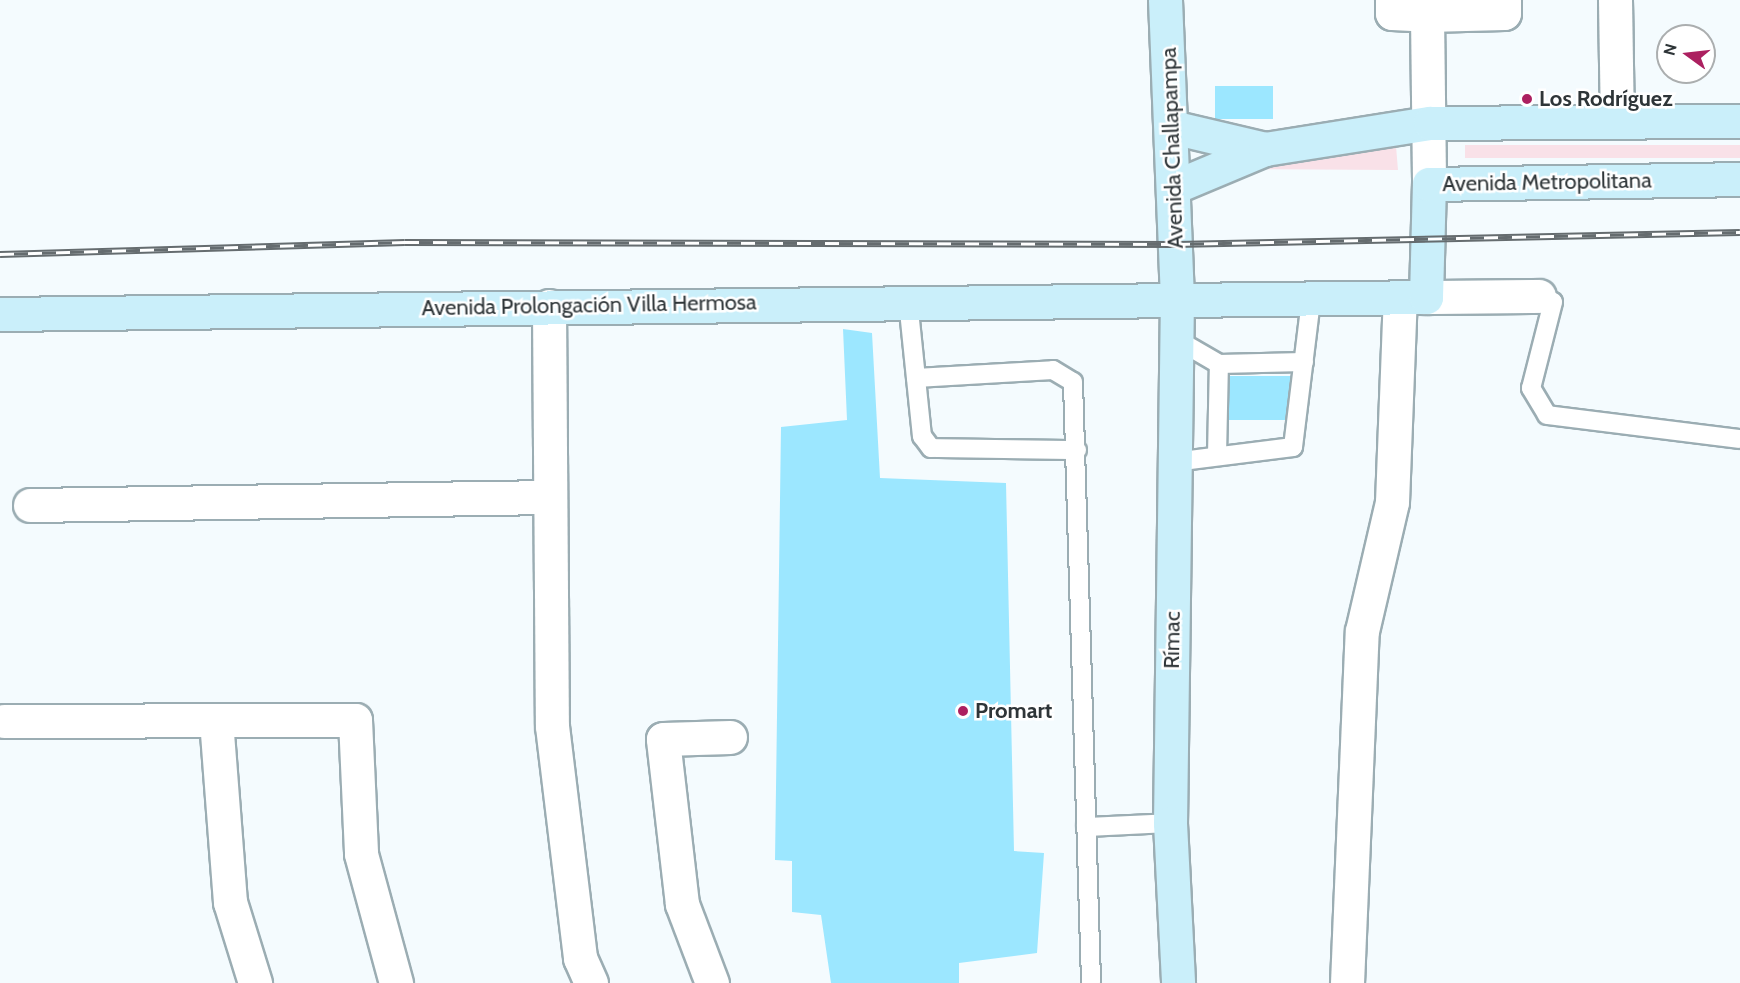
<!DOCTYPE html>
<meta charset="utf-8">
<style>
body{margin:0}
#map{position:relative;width:1740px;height:983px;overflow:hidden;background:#f4fbfe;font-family:Cabin,sans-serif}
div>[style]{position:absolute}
.green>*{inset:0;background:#f9e1e8;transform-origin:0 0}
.building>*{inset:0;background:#9ce7ff;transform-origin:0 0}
.roads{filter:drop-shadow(2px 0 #9badb3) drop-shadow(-2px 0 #9badb3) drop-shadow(0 2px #9badb3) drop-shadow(0 -2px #9badb3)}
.lane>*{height:18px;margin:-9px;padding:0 9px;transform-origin:9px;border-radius:9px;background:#fff}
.street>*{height:33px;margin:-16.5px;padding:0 16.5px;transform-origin:16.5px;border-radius:16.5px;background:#fff}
.secondary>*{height:33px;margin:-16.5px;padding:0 16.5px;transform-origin:16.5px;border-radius:16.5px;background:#caeffa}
.rail>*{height:7px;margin-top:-3.5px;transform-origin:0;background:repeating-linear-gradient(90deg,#fff 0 14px,#656c6f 0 28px);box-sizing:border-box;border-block:2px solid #656c6f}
.dots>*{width:16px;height:16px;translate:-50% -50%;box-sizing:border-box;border:3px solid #fff;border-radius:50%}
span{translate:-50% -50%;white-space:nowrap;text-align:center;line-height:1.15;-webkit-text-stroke:5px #fff;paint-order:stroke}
.poi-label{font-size:22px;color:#2e3538;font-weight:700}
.left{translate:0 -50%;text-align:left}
.street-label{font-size:22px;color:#2e3538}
.north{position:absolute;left:1656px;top:24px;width:60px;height:60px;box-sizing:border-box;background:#fff;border:2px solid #abaeaf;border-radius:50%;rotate:285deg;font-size:16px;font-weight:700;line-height:24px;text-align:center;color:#2e3538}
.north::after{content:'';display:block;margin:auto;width:21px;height:27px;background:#ac2060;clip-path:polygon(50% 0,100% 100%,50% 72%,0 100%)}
</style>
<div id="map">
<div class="green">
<div style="left:1740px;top:145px;width:13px;height:275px;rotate:90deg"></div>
<div style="clip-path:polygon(1396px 146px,1398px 170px,1213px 169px,1212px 160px,1322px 157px)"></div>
</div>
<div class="building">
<div style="left:1273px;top:86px;width:33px;height:58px;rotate:90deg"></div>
<div style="clip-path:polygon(843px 329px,872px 333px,880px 478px,1006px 483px,1014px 851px,1044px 853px,1037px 953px,959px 963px,959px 983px,831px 983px,821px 915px,792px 912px,792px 861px,775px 860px,781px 427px,847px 420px)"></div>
<div style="left:1229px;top:376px;width:62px;height:44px"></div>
</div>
<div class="roads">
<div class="lane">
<div style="left:1539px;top:296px;width:15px;rotate:23deg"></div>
<div style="left:1553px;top:302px;width:89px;rotate:104.3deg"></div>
<div style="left:1531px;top:388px;width:31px;rotate:59deg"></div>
<div style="left:1547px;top:415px;width:194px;rotate:7.1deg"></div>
<div style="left:908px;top:301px;width:136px;rotate:84.1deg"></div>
<div style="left:922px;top:436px;width:15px;rotate:53deg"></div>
<div style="left:931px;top:448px;width:146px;rotate:0.8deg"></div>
<div style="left:1176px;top:339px;width:50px;rotate:30.2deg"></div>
<div style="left:1219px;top:364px;width:85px;rotate:-1.3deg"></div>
<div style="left:916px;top:378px;width:137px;rotate:-3.3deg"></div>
<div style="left:1053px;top:370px;width:23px;rotate:31deg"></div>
<div style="left:1073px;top:382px;width:601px;rotate:88.28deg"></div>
<div style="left:1217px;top:456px;width:92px;rotate:-88.8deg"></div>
<div style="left:1174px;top:462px;width:120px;rotate:-7.2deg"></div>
<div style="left:1293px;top:447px;width:148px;rotate:-83deg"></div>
<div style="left:1086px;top:827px;width:84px;rotate:-2.7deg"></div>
</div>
<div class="street">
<div style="left:1392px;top:0;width:13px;rotate:90deg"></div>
<div style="left:1392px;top:13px;width:35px;rotate:3deg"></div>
<div style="left:1427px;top:15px;width:77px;rotate:-1.5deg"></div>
<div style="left:1504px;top:13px;width:13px;rotate:-90deg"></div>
<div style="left:1615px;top:0;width:121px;rotate:89.1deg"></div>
<div style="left:1427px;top:15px;width:169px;rotate:89.3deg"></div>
<div style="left:1426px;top:297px;width:113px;rotate:-0.5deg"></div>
<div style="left:549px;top:306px;width:420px;rotate:89.6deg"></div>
<div style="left:552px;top:726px;width:234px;rotate:83.1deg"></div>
<div style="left:580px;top:958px;width:27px;rotate:66deg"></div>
<div style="left:30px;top:505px;width:520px;rotate:-0.88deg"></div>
<div style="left:216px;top:720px;width:183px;rotate:85.6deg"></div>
<div style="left:230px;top:902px;width:85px;rotate:72.8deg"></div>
<div style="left:4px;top:721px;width:351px;rotate:-0.2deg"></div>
<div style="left:355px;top:720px;width:134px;rotate:87.4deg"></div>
<div style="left:361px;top:854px;width:134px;rotate:74.8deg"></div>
<div style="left:712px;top:983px;width:85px;rotate:-110.8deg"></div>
<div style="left:682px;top:904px;width:166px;rotate:-96.6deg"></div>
<div style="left:663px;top:739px;width:67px;rotate:-1.7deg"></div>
<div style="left:1347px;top:983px;width:352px;rotate:-87.6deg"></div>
<div style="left:1362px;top:631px;width:132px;rotate:-76.9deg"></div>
<div style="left:1392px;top:502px;width:204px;rotate:-87.8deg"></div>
</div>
<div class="secondary">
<div style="left:1165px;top:0;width:296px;rotate:87.7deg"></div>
<div style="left:1177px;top:296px;width:527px;rotate:90.76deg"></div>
<div style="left:1170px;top:823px;width:160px;rotate:87.1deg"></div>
<div style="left:1172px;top:127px;width:96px;rotate:13.3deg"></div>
<div style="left:1174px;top:187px;width:99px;rotate:-22.7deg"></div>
<div style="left:1265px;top:149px;width:167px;rotate:-9deg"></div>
<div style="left:1430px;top:123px;width:310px;rotate:-0.4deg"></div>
<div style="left:0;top:314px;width:1426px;rotate:-0.68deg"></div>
<div style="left:1426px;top:297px;width:113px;rotate:-88.5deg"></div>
<div style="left:1429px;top:184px;width:311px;rotate:-0.9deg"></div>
</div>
</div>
<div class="rail">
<div style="left:0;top:254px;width:405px;rotate:-1.7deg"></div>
<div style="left:405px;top:242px;width:771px;rotate:0.15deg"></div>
<div style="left:1176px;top:244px;width:564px;rotate:-1.22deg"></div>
</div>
<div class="dots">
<div style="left:1527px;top:99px;background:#ac2060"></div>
<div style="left:963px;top:711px;background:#ac2060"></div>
</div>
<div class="poi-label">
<span class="left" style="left:1539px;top:99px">Los Rodríguez</span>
<span class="left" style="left:975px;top:711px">Promart</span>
</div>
<div class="street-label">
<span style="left:1172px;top:148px;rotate:-92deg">Avenida Challapampa</span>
<span style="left:1547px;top:182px;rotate:-1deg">Avenida Metropolitana</span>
<span style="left:589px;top:305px;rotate:-1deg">Avenida Prolongación Villa Hermosa</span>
<span style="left:1172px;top:640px;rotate:-89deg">Rímac</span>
</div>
<div class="north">N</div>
</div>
